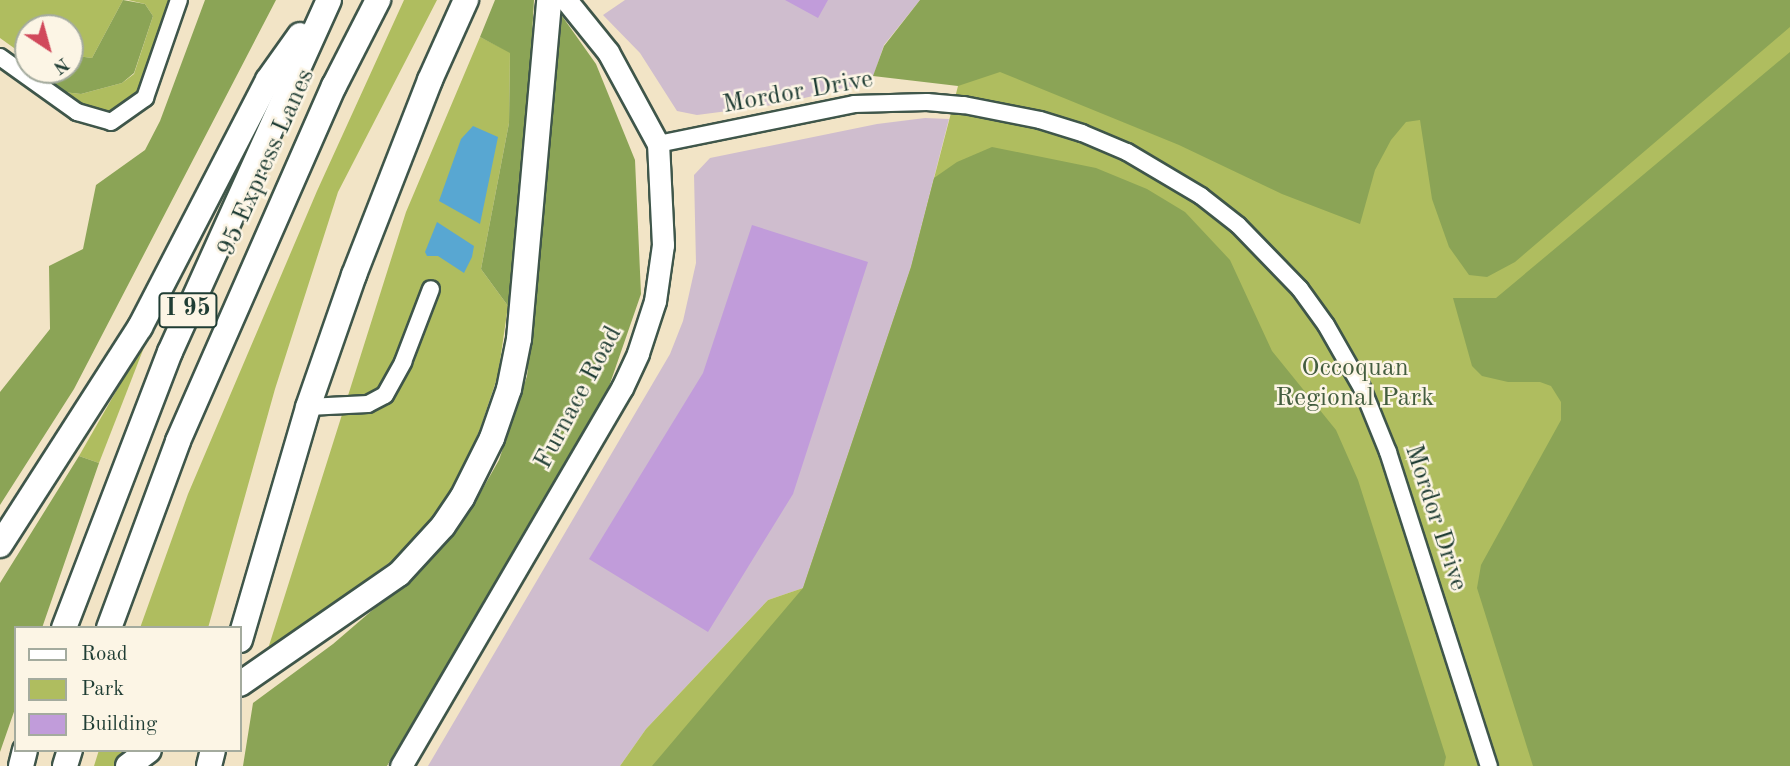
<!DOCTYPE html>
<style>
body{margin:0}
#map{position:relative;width:1790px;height:766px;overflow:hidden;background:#f2e4c6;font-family:"Old Standard TT",serif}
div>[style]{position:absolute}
.industrial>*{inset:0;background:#cfbdce}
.green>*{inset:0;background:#afbd5f}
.forest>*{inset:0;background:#8ba456}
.water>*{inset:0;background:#58a7d2}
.building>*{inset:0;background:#c19cda}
.roads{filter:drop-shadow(2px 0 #3f564a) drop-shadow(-2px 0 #3f564a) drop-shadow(0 2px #3f564a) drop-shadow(0 -2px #3f564a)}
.minor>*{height:16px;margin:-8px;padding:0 8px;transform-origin:8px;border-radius:8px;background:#fff}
.major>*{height:21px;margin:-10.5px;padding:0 10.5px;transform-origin:10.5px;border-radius:10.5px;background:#fff}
.highway>*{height:24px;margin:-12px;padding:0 12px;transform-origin:12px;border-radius:12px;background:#fff}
span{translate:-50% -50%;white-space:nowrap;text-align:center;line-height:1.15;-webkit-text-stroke:5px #fcf5e5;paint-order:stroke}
.shield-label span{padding:2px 5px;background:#fcf5e5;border:2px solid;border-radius:5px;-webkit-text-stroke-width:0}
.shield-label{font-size:24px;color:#1f3d34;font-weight:700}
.street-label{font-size:26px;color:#1f3d34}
.park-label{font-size:26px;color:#435d3f}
.legend{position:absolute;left:14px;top:626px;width:228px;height:126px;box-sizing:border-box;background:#fcf5e5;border:2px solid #a4ab9e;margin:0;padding:9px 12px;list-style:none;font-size:21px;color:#1f3d34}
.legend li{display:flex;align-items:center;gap:14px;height:35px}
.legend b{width:35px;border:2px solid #a4ab9e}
.north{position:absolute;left:14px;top:14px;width:70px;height:70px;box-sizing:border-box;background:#fcf5e5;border:2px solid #a4ab9e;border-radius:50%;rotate:144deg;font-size:19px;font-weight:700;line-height:28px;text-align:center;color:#1f3d34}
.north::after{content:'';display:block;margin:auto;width:24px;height:32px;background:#d1495b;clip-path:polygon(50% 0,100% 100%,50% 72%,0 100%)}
</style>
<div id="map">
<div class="industrial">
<div style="clip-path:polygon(625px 0,920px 0,884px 45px,871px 83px,773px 105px,697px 115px,677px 111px,640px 53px,603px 15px)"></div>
<div style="clip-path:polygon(925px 118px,949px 119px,911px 267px,803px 588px,768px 600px,646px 729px,620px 766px,428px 766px,670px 354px,683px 321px,696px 263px,694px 175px,710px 158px,877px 124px)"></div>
</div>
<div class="green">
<div style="clip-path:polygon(0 0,123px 0,92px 58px,70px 55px,70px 28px,28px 28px,21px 53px,0 38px)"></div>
<div style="clip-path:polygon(128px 0,173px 0,145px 79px,136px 95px,110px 114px,89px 108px,63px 92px,81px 94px,122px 83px,134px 74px,153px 16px,145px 4px)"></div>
<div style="clip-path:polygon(404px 0,437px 0,338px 192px,275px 389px,208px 628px,140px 628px,188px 494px,317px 191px)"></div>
<div style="clip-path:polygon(987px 0,1790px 0,1790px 766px,620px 766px,646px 729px,768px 600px,803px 588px,911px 267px,958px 86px)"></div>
<div style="clip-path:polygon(480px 37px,510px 52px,509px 123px,481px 269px,508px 306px,498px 375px,480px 429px,457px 484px,408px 549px,267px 652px,406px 212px)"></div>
<div style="clip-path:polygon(150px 332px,99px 463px,79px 456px)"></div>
<div style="clip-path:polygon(99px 750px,134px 750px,115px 766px,94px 766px)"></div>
</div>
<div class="forest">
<div style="clip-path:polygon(123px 0,145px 4px,153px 16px,134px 73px,122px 83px,81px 94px,63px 92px,39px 70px,70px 70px,70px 55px,92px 58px)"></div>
<div style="clip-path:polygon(205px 0,276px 0,74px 389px,0 505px,0 392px,50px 329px,49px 266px,83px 249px,96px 185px,145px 150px,160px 121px)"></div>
<div style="clip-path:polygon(495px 0,534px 0,527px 125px,508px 306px,481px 269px,509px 123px,510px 53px,480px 37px)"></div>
<div style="clip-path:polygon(920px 0,1790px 0,1790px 27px,1515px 262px,1487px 277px,1469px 275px,1449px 247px,1432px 199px,1420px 120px,1406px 122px,1391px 140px,1375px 170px,1360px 224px,1282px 194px,1179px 145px,1000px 72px,958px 86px,873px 76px,884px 46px)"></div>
<div style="clip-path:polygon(562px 16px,596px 64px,635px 160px,641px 294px,605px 398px,387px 766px,243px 766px,253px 703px,333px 644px,425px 565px,470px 511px,499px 460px,527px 376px)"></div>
<div style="clip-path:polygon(1790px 52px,1790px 766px,1533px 766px,1477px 588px,1481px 565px,1561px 420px,1561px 402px,1551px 386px,1540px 382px,1508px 382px,1482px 376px,1472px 366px,1453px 298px,1496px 298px)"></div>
<div style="clip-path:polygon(992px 147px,1096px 168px,1147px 189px,1185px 212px,1230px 260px,1272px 351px,1336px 430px,1358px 480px,1446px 757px,1444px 766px,652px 766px,803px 588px,911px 267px,934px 178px,957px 162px)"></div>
<div style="clip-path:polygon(79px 456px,99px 463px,42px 628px,16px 628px,16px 706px,0 752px,0 583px)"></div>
</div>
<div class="water">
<div style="clip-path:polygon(473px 126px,498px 137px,480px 224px,439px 201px,461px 139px)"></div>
<div style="clip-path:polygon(437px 222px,474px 246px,472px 257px,464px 273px,438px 256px,427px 256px,425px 252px)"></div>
</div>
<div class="building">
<div style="clip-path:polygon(785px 0,828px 0,818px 18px)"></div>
<div style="clip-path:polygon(752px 225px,868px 262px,793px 494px,708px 632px,589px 559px,703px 373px)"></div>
</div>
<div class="roads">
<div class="minor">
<div style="left:0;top:57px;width:95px;rotate:35.5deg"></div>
<div style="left:77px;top:112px;width:35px;rotate:16deg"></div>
<div style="left:111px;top:122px;width:42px;rotate:-35.2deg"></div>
<div style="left:145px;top:98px;width:104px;rotate:-70.9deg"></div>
<div style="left:658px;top:144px;width:200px;rotate:-11.5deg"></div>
<div style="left:854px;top:104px;width:73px;rotate:-1.6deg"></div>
<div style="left:927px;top:102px;width:37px;rotate:5deg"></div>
<div style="left:964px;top:105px;width:77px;rotate:11.2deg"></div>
<div style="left:1040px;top:120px;width:44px;rotate:17.2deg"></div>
<div style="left:1082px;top:133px;width:49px;rotate:22.9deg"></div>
<div style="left:1127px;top:152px;width:86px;rotate:30.7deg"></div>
<div style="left:1201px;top:196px;width:47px;rotate:38.1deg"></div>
<div style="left:1238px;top:225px;width:89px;rotate:45.9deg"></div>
<div style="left:1300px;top:289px;width:44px;rotate:54.2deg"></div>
<div style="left:1326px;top:325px;width:73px;rotate:60.3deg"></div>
<div style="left:1362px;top:388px;width:69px;rotate:67.9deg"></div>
<div style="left:1388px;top:452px;width:330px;rotate:72.2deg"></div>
<div style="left:308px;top:407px;width:60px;rotate:-2.9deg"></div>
<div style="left:368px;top:404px;width:19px;rotate:-28deg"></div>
<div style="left:385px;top:395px;width:38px;rotate:-61deg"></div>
<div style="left:403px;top:362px;width:78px;rotate:-69deg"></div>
</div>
<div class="major">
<div style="left:401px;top:766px;width:438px;rotate:-59.7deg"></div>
<div style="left:622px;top:388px;width:38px;rotate:-65deg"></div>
<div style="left:638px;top:353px;width:55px;rotate:-71.9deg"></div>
<div style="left:655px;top:301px;width:57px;rotate:-81.9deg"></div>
<div style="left:663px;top:245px;width:101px;rotate:-92.8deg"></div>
<div style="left:658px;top:144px;width:105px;rotate:-118.5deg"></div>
<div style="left:608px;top:52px;width:67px;rotate:-128.9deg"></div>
</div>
<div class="highway">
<div style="left:0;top:545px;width:259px;rotate:-57.3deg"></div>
<div style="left:140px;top:327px;width:278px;rotate:-62.6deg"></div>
<div style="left:268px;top:80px;width:55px;rotate:-54.6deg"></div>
<div style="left:64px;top:628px;width:296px;rotate:-69deg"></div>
<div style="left:170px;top:352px;width:386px;rotate:-65.7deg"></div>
<div style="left:109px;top:628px;width:199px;rotate:-69.7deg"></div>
<div style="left:178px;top:441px;width:388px;rotate:-66.3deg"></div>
<div style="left:334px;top:86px;width:97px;rotate:-62.9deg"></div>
<div style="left:240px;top:640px;width:243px;rotate:-73.7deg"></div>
<div style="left:308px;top:407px;width:140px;rotate:-70.8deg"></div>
<div style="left:354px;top:275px;width:209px;rotate:-68.7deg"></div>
<div style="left:430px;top:80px;width:88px;rotate:-65.8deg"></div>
<div style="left:240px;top:684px;width:193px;rotate:-34.7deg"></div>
<div style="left:399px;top:574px;width:65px;rotate:-47.5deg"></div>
<div style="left:443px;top:526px;width:34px;rotate:-56deg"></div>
<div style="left:462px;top:498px;width:67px;rotate:-63.4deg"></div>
<div style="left:492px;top:438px;width:52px;rotate:-70.9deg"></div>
<div style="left:509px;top:389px;width:51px;rotate:-78.7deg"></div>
<div style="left:519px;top:339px;width:340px;rotate:-84.9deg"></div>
<div style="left:21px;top:766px;width:16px;rotate:-76deg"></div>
<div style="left:65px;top:766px;width:17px;rotate:-73deg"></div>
<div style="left:128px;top:766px;width:26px;rotate:-37deg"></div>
<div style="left:209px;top:766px;width:16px;rotate:-76deg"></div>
</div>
</div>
<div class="shield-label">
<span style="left:188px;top:310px">I 95</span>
</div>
<div class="street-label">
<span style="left:798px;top:93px;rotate:-10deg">Mordor Drive</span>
<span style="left:267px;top:163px;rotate:-66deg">95 Express Lanes</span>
<span style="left:579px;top:398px;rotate:-62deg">Furnace Road</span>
<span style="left:1435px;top:518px;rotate:72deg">Mordor Drive</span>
</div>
<div class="park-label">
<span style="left:1355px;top:384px">Occoquan<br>Regional Park</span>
</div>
<ul class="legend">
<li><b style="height:9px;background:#fff"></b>Road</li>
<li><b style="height:19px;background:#afbd5f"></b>Park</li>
<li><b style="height:19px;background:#c19cda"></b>Building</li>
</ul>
<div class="north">N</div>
</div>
